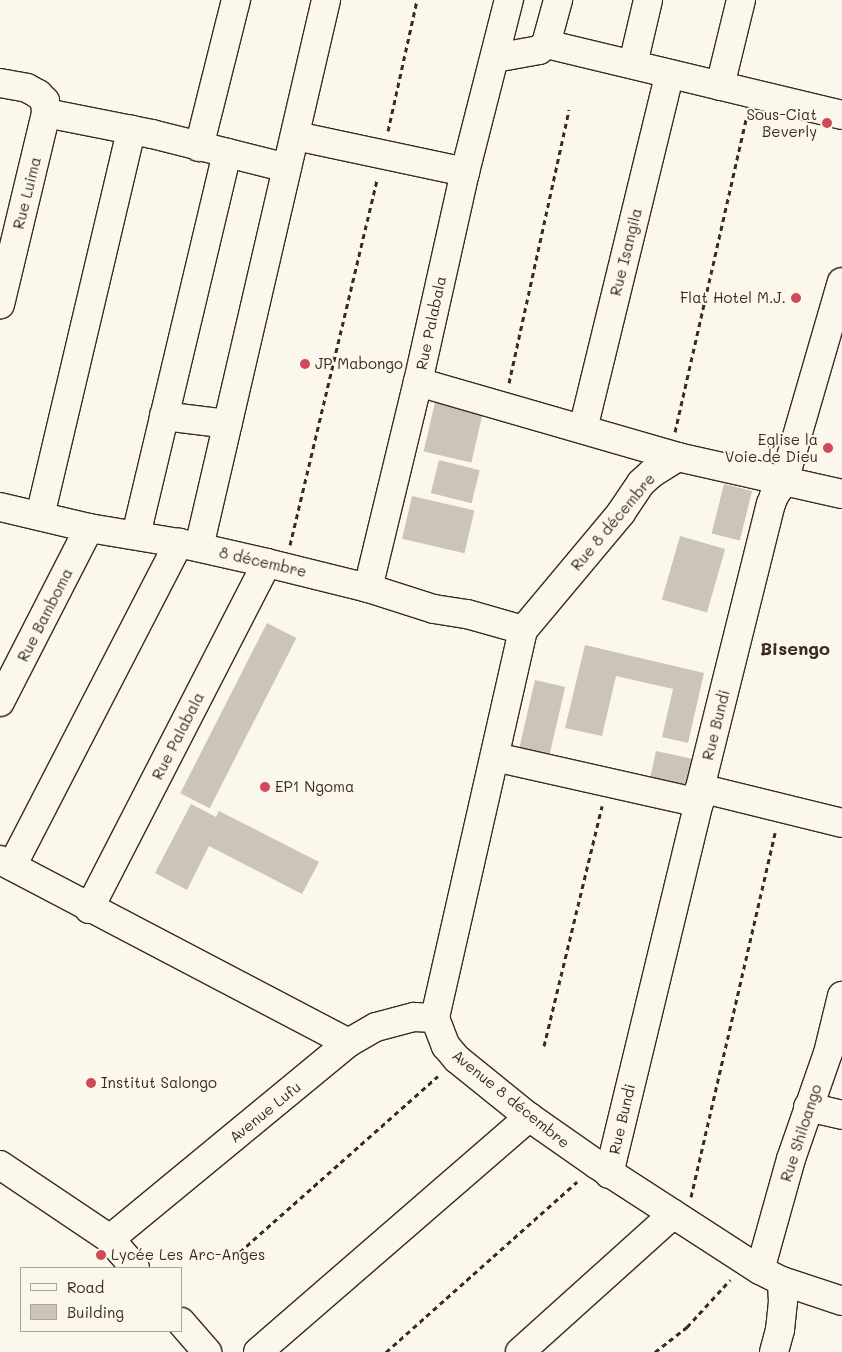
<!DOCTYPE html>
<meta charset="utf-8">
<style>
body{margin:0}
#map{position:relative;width:842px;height:1352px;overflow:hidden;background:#fbf7ec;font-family:Mali,sans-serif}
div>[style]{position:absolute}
.building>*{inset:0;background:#ccc4b9;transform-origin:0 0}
.path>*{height:3px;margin-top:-1.5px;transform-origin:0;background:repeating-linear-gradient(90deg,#3b2a1e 0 5px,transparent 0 9px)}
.roads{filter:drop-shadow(1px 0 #3b2a1e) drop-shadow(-1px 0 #3b2a1e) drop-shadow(0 1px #3b2a1e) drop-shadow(0 -1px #3b2a1e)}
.minor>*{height:28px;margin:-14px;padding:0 14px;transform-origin:14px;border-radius:14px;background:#fbf7ec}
.dots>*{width:14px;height:14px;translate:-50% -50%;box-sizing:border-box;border:2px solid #fbf7ec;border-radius:50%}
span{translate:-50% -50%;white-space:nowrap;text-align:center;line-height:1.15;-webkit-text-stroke:4px #fbf7ec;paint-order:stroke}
.poi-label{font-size:15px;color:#3b2a1e}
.right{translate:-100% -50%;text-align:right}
.left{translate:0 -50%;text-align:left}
.street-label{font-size:15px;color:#3b2a1e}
.quarter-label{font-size:18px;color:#3b2a1e;font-weight:700}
.legend{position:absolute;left:20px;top:1267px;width:162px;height:65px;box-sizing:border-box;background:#fbf7ec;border:1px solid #aea59a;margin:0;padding:6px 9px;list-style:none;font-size:15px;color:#3b2a1e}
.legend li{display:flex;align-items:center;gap:10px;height:25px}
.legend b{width:25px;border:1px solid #aea59a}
</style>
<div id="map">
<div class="building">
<div style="left:436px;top:398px;width:49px;height:55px;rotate:13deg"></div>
<div style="left:439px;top:460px;width:42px;height:34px;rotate:14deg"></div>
<div style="left:724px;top:484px;width:29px;height:51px;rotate:14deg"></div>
<div style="left:412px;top:496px;width:64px;height:44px;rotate:13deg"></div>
<div style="left:680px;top:536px;width:47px;height:66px;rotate:16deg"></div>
<div style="left:267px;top:623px;width:33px;height:191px;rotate:27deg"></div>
<div style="clip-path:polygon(585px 645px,704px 673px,688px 743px,662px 737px,673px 689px,616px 676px,602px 736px,565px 728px)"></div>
<div style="left:535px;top:680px;width:31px;height:69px;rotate:13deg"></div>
<div style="left:656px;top:751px;width:43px;height:29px;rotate:12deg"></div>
<div style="clip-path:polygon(191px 804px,216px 817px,219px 811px,319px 862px,302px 894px,209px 846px,187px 890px,155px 873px)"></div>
</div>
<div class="path">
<div style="left:388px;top:131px;width:134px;rotate:-77.5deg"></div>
<div style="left:509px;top:383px;width:280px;rotate:-77.6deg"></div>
<div style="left:675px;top:432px;width:324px;rotate:-77.2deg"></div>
<div style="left:290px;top:545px;width:376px;rotate:-76.6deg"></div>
<div style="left:544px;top:1046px;width:247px;rotate:-76.4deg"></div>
<div style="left:691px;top:1197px;width:374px;rotate:-77deg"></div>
<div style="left:233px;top:1258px;width:274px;rotate:-41.6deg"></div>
<div style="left:386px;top:1352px;width:256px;rotate:-41.7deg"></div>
<div style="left:655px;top:1352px;width:41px;rotate:-38deg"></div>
<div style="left:687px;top:1327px;width:64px;rotate:-47.5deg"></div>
</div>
<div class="roads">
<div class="minor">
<div style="left:546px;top:44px;width:304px;rotate:13.5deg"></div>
<div style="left:495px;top:58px;width:45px;rotate:-10.3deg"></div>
<div style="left:539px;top:50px;width:9px;rotate:-41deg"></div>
<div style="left:546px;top:44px;width:46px;rotate:-74.7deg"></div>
<div style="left:633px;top:64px;width:66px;rotate:-76.8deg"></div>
<div style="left:0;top:83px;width:27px;rotate:10deg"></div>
<div style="left:27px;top:88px;width:13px;rotate:29deg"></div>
<div style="left:38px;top:94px;width:10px;rotate:45deg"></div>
<div style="left:45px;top:101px;width:12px;rotate:85deg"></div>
<div style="left:46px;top:113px;width:197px;rotate:103.5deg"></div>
<div style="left:720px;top:86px;width:89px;rotate:-76.3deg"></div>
<div style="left:46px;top:113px;width:108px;rotate:11.2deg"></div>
<div style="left:152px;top:134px;width:139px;rotate:14.1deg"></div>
<div style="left:296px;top:136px;width:173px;rotate:12deg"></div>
<div style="left:199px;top:147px;width:152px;rotate:-75.9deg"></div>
<div style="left:418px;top:382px;width:271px;rotate:16.1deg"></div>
<div style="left:164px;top:416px;width:64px;rotate:7.1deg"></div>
<div style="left:583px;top:429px;width:364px;rotate:-76.3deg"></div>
<div style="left:842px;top:494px;width:168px;rotate:-167.3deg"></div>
<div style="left:678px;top:457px;width:31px;rotate:148deg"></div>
<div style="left:652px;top:473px;width:15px;rotate:138deg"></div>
<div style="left:641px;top:483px;width:36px;rotate:124deg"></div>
<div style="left:621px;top:513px;width:153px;rotate:129.9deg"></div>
<div style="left:523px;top:630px;width:398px;rotate:102.8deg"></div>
<div style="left:435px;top:1018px;width:30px;rotate:69deg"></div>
<div style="left:446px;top:1046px;width:17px;rotate:50deg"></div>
<div style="left:457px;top:1059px;width:92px;rotate:38.9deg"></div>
<div style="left:529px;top:1117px;width:82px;rotate:35deg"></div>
<div style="left:596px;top:1164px;width:195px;rotate:32.9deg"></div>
<div style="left:760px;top:1270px;width:25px;rotate:27deg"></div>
<div style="left:782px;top:1281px;width:63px;rotate:18.4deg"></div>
<div style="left:0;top:507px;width:91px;rotate:13.3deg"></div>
<div style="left:89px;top:528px;width:91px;rotate:9.5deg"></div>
<div style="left:179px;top:543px;width:90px;rotate:12.8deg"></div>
<div style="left:267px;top:563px;width:104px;rotate:13.9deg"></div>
<div style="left:368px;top:588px;width:69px;rotate:17.7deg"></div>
<div style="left:434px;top:609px;width:33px;rotate:9deg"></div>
<div style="left:467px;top:614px;width:58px;rotate:15.9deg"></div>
<div style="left:40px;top:516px;width:397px;rotate:-76.7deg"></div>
<div style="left:136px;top:535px;width:393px;rotate:-76.6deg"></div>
<div style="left:199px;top:547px;width:562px;rotate:-76.93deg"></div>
<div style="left:368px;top:588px;width:212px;rotate:-76.4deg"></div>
<div style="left:418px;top:382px;width:215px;rotate:-77.4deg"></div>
<div style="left:465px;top:172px;width:178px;rotate:-75.7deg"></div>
<div style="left:0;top:702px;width:195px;rotate:-62.9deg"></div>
<div style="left:495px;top:757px;width:209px;rotate:12.7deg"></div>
<div style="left:700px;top:788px;width:146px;rotate:13.8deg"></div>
<div style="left:0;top:860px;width:393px;rotate:27.7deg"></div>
<div style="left:12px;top:866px;width:364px;rotate:-62.7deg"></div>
<div style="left:89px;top:909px;width:389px;rotate:-62.8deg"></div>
<div style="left:808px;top:1107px;width:35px;rotate:13deg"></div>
<div style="left:0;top:1165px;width:133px;rotate:33.9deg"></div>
<div style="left:110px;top:1239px;width:38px;rotate:49deg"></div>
<div style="left:609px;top:1174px;width:382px;rotate:-76.4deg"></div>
<div style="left:699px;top:803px;width:15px;rotate:-86deg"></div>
<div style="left:700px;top:788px;width:293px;rotate:-76deg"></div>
<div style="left:771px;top:504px;width:9px;rotate:-69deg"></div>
<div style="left:774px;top:496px;width:18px;rotate:-56deg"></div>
<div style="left:784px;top:481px;width:207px;rotate:-73.8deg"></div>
<div style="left:110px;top:1239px;width:308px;rotate:-39.5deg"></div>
<div style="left:348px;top:1043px;width:32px;rotate:-30deg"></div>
<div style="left:376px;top:1027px;width:39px;rotate:-15deg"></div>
<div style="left:414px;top:1017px;width:21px;rotate:3deg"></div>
<div style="left:760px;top:1270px;width:115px;rotate:-74.4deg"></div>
<div style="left:791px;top:1159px;width:112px;rotate:-70.8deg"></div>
<div style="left:828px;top:1053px;width:59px;rotate:-76.2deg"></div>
<div style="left:181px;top:1322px;width:40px;rotate:49deg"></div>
<div style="left:258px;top:1352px;width:359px;rotate:-40.9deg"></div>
<div style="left:520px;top:1352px;width:206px;rotate:-42deg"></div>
<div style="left:774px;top:1352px;width:23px;rotate:-75deg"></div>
<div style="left:780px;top:1330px;width:28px;rotate:-84deg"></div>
<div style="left:783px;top:1302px;width:21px;rotate:-93deg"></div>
</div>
</div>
<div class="dots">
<div style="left:827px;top:123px;background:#d1495b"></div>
<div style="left:796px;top:298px;background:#d1495b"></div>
<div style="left:305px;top:364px;background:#d1495b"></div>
<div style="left:828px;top:448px;background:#d1495b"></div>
<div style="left:265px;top:787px;background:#d1495b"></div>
<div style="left:91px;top:1083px;background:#d1495b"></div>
<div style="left:101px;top:1255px;background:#d1495b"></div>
</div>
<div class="poi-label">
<span class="right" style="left:817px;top:123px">Sous-Ciat<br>Beverly</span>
<span class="right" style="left:786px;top:298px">Flat Hotel M.J.</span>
<span class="left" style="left:315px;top:364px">JP Mabongo</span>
<span class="right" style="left:818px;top:448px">Eglise la<br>Voie de Dieu</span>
<span class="left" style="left:275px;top:787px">EP1 Ngoma</span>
<span class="left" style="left:101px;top:1083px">Institut Salongo</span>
<span class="left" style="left:111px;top:1255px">Lycée Les Arc-Anges</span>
</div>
<div class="street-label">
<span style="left:27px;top:193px;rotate:-76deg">Rue Luima</span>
<span style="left:626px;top:252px;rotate:-76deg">Rue Isangila</span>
<span style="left:431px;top:323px;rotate:-78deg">Rue Palabala</span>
<span style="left:613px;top:522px;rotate:-50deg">Rue 8 décembre</span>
<span style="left:263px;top:562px;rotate:13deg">8 décembre</span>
<span style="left:45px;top:615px;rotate:-63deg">Rue Bamboma</span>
<span style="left:716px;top:725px;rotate:-76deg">Rue Bundi</span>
<span style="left:178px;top:736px;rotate:-63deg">Rue Palabala</span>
<span style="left:511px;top:1099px;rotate:39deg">Avenue 8 décembre</span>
<span style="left:265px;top:1112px;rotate:-39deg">Avenue Lufu</span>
<span style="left:622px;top:1119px;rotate:-77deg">Rue Bundi</span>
<span style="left:801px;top:1133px;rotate:-72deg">Rue Shiloango</span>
</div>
<div class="quarter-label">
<span style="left:795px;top:648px">Bisengo</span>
</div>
<ul class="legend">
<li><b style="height:6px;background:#fbf7ec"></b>Road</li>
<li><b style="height:14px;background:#ccc4b9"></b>Building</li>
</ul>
</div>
